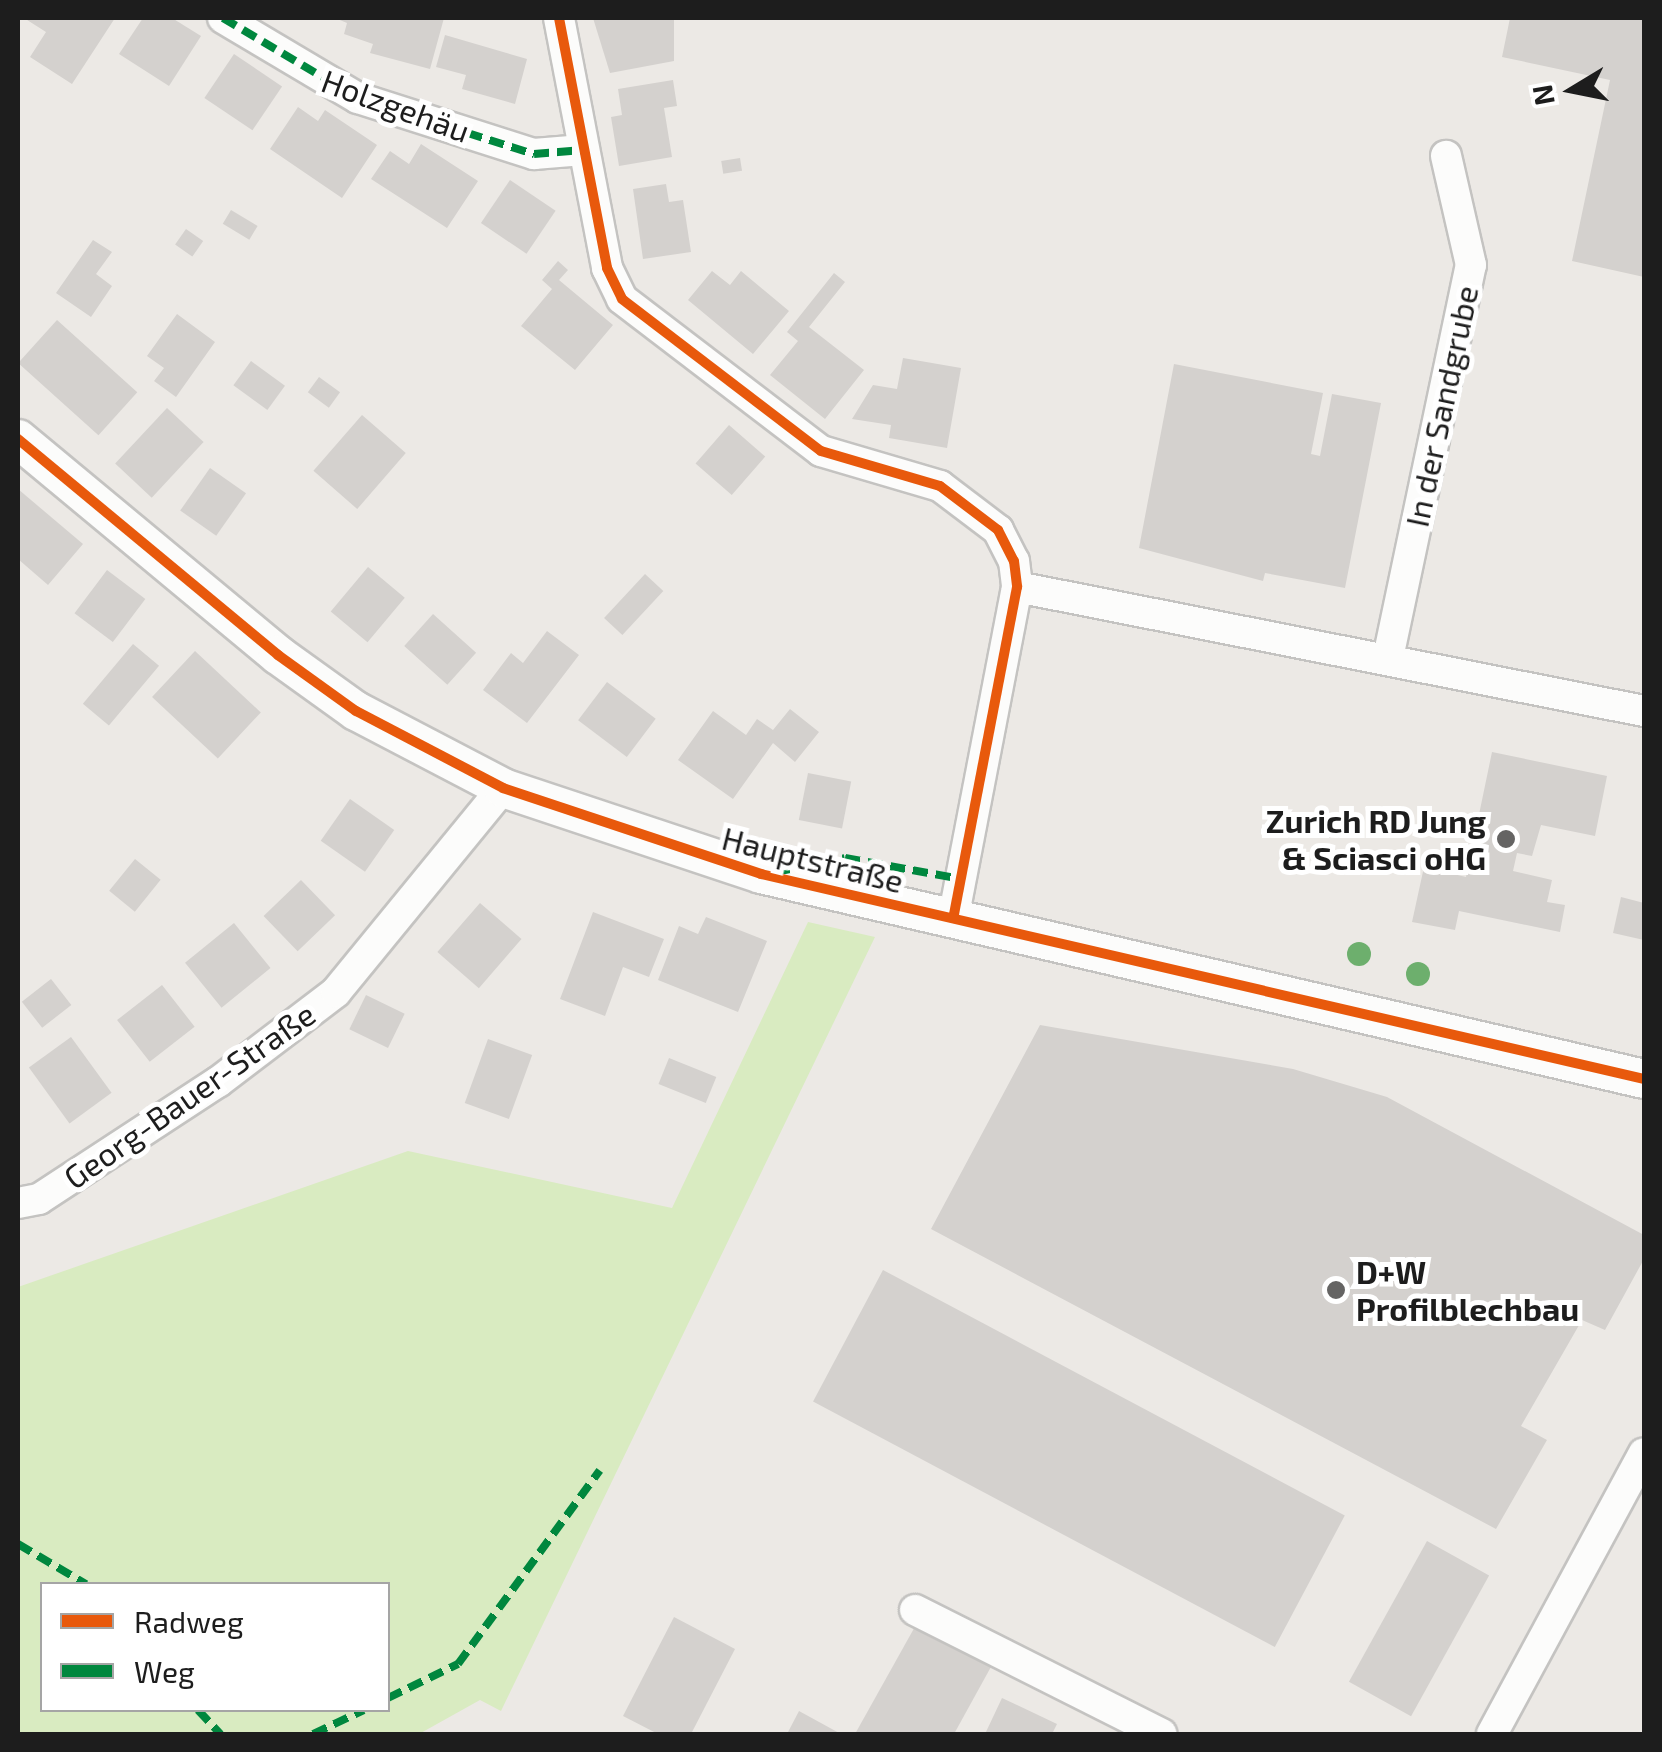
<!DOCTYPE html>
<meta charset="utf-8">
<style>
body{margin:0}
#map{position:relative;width:1662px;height:1752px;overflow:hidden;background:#ece9e5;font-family:"Exo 2",sans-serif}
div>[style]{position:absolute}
.grass>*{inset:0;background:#d9ebc1}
.building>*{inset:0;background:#d4d1ce;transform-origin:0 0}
.roads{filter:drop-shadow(2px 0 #c4c3c1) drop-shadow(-2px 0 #c4c3c1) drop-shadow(0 2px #c4c3c1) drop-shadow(0 -2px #c4c3c1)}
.minor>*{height:30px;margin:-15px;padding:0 15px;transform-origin:15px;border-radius:15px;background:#fcfcfb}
.tertiary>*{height:38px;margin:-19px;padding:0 19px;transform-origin:19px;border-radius:19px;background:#fcfcfb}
.quiet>*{height:8px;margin-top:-4px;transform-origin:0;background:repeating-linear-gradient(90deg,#00873e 0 15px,transparent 0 23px)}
.cycleway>*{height:10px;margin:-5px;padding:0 5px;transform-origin:5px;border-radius:5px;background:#e8590c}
.trees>*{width:24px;height:24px;margin:-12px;border-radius:50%;background:#6daf6d}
.dots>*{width:28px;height:28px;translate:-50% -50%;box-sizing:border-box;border:5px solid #fff;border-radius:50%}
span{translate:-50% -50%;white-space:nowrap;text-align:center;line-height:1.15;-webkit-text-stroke:10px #fff;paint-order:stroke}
.street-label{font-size:32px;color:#1d1d1d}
.poi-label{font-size:32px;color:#1d1d1d;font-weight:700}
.right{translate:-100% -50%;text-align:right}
.left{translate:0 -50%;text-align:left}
.frame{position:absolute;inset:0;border:20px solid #1d1d1d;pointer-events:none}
.legend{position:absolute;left:40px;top:1582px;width:350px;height:130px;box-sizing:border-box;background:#fff;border:2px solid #a5a5a5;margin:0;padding:12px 18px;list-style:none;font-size:30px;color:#1d1d1d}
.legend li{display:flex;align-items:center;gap:20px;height:50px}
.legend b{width:50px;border:2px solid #a5a5a5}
.north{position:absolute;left:1522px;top:40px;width:100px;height:100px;-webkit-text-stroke:8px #fff;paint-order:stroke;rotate:260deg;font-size:28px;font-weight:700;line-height:40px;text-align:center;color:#1d1d1d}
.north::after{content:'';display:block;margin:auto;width:35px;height:45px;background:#1d1d1d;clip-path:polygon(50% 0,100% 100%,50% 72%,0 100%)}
</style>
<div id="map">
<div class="grass">
<div style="clip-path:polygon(evenodd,808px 922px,875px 937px,501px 1711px,480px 1700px,419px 1734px,18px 1734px,18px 1287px,408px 1151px,672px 1208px,808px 922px,42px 1584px,388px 1584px,388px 1710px,42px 1710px,42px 1584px)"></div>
</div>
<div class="building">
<div style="clip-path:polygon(24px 18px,115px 18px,72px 84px,30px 57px,46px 32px)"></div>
<div style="clip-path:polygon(143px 18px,172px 18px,201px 36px,169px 86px,119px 54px)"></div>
<div style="clip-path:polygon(335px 18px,444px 18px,430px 69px,370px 53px,373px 44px,344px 34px,347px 23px)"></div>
<div style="clip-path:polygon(593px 18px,674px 18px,674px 61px,610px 73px)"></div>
<div style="clip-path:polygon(1510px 18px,1644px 18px,1644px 277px,1572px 261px,1610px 80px,1502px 57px)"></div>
<div style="clip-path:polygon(445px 35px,527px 59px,515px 104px,462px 89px,466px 75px,436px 67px)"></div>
<div style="left:234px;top:54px;width:58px;height:53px;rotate:34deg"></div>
<div style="clip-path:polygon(673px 80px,677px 106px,664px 108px,672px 157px,619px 166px,611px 117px,622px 115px,618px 89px)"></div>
<div style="clip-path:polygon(298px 107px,318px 121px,325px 110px,377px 145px,342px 198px,270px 149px)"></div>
<div style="clip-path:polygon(421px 144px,478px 181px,447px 228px,371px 179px,390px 151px,409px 164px)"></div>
<div style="left:740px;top:158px;width:13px;height:19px;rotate:81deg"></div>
<div style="left:510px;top:180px;width:55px;height:52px;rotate:34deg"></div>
<div style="clip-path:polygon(666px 184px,669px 202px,683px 200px,691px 252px,643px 259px,633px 189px)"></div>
<div style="left:231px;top:210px;width:31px;height:16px;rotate:31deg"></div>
<div style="left:186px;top:229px;width:21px;height:19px;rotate:35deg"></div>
<div style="clip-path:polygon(93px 240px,112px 252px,96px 274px,112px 286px,91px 317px,56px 293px)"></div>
<div style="clip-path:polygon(558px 261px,568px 270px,559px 280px,613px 325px,575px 370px,521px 326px,552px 289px,542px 280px)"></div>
<div style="clip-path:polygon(712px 271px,730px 285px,741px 271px,789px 311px,753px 354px,688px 300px)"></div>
<div style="clip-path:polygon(834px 273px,845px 282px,809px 327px,864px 370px,825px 419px,770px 375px,798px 341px,787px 332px)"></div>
<div style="clip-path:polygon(177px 314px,215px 342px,176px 397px,154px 381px,164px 368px,147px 356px)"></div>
<div style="left:57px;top:320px;width:108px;height:58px;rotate:42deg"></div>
<div style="clip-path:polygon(903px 358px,961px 368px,947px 448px,889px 438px,891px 425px,852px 419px,873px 385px,897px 389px)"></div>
<div style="left:251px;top:361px;width:42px;height:30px;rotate:36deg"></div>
<div style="clip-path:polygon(1174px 364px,1323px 393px,1311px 454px,1320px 456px,1332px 394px,1381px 403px,1345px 588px,1265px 573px,1263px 581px,1139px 548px)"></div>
<div style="left:319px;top:377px;width:26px;height:19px;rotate:36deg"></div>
<div style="left:167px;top:408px;width:50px;height:76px;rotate:43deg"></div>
<div style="left:362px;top:415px;width:58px;height:74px;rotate:41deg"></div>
<div style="left:729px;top:425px;width:48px;height:51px;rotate:41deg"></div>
<div style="left:210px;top:468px;width:44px;height:52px;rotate:35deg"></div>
<div style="clip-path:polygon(18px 489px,83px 544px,48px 585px,18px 559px)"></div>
<div style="left:368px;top:567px;width:48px;height:58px;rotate:40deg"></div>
<div style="left:107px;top:570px;width:48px;height:54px;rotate:37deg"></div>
<div style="left:645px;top:574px;width:25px;height:60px;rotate:43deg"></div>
<div style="left:433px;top:614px;width:58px;height:43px;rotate:42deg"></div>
<div style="clip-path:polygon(547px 631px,579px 655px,527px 723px,483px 690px,511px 653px,523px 663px)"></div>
<div style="left:133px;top:644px;width:34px;height:78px;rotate:40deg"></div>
<div style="left:195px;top:651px;width:90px;height:63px;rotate:43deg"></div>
<div style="left:607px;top:682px;width:61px;height:48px;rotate:37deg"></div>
<div style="clip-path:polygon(790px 709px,819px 732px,795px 762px,773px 743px,733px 799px,678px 760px,713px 711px,746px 735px,757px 719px,773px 730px)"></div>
<div style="clip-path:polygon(1492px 752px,1607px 776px,1595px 836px,1541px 825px,1532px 856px,1517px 853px,1513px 871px,1552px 880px,1547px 902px,1565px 905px,1560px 932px,1459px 911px,1455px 930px,1412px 922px,1424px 867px,1466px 877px)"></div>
<div style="left:808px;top:773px;width:44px;height:48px;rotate:11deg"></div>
<div style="left:350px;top:799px;width:54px;height:51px;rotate:35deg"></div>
<div style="left:135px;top:859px;width:33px;height:41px;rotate:39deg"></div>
<div style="left:301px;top:880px;width:49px;height:52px;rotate:46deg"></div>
<div style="clip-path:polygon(1621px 897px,1644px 903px,1644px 940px,1613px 933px)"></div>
<div style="left:480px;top:903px;width:55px;height:65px;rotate:41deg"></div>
<div style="clip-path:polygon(593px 912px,664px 939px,649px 977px,623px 967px,605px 1016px,560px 999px)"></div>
<div style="clip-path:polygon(706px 917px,767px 941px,738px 1012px,658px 980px,679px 926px,698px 934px)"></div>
<div style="left:234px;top:923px;width:58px;height:63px;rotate:51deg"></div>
<div style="left:51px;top:979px;width:33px;height:37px;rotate:52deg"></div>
<div style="left:162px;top:985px;width:53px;height:57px;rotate:52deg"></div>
<div style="left:366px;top:995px;width:43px;height:38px;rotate:26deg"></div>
<div style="clip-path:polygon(1040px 1025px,1293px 1069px,1387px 1097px,1644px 1235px,1644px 1259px,1605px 1330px,1582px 1320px,1521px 1426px,1547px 1440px,1496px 1529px,931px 1229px)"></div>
<div style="left:71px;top:1037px;width:69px;height:52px;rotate:54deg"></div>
<div style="left:488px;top:1039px;width:47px;height:68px;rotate:20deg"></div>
<div style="left:669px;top:1058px;width:51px;height:28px;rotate:22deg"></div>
<div style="left:883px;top:1270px;width:523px;height:149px;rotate:28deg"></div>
<div style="left:1427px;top:1541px;width:71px;height:161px;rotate:29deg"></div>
<div style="clip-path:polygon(674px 1617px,735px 1649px,691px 1734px,658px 1734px,623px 1716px)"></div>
<div style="clip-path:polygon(917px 1623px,992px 1665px,954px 1734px,855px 1734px)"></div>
<div style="clip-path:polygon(1002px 1698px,1057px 1724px,1052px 1734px,985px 1734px)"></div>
<div style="clip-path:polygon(799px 1711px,841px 1734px,787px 1734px)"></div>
</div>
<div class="roads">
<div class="minor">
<div style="left:223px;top:18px;width:157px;rotate:30.7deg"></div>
<div style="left:358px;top:98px;width:185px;rotate:17.7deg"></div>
<div style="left:534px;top:154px;width:49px;rotate:-4.7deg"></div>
<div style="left:559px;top:18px;width:255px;rotate:79.1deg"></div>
<div style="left:607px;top:268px;width:34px;rotate:64deg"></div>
<div style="left:622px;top:299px;width:250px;rotate:37.4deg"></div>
<div style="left:821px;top:451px;width:124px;rotate:16.4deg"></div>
<div style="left:940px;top:486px;width:73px;rotate:37.2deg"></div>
<div style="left:998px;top:530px;width:35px;rotate:63deg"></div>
<div style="left:1014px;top:561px;width:26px;rotate:83deg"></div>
<div style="left:1017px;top:587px;width:337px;rotate:100.9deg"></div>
<div style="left:1017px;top:587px;width:639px;rotate:11.19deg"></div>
<div style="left:1388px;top:658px;width:402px;rotate:-78.1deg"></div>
<div style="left:1471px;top:265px;width:112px;rotate:-102.9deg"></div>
<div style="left:18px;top:1203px;width:21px;rotate:-11deg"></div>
<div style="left:39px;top:1199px;width:214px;rotate:-33.2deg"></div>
<div style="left:218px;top:1082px;width:148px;rotate:-37.3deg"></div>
<div style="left:336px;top:992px;width:264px;rotate:-50.7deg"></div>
<div style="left:915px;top:1610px;width:276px;rotate:26.7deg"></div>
<div style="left:1492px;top:1734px;width:319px;rotate:-61.6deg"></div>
</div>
<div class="tertiary">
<div style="left:18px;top:439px;width:338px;rotate:39.7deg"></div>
<div style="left:278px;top:655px;width:96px;rotate:35.7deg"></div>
<div style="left:356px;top:711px;width:166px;rotate:27.6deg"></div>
<div style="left:503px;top:788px;width:272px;rotate:18.4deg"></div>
<div style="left:761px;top:874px;width:906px;rotate:13.07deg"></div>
</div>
</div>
<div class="quiet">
<div style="left:223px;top:18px;width:157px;rotate:30.7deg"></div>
<div style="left:358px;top:98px;width:185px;rotate:17.7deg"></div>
<div style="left:534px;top:154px;width:49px;rotate:-4.7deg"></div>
<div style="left:775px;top:872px;width:71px;rotate:-11.3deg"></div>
<div style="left:845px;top:858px;width:119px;rotate:10.2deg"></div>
<div style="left:18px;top:1544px;width:79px;rotate:30.5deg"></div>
<div style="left:388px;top:1698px;width:78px;rotate:-25.9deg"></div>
<div style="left:458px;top:1664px;width:240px;rotate:-53.8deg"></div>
<div style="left:198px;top:1710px;width:33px;rotate:47deg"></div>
<div style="left:313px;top:1734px;width:56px;rotate:-25.2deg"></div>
</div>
<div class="cycleway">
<div style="left:559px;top:18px;width:255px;rotate:79.1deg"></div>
<div style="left:607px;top:268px;width:34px;rotate:64deg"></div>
<div style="left:622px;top:299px;width:250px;rotate:37.4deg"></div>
<div style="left:821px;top:451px;width:124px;rotate:16.4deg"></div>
<div style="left:940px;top:486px;width:73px;rotate:37.2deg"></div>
<div style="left:998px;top:530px;width:35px;rotate:63deg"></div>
<div style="left:1014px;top:561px;width:26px;rotate:83deg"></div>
<div style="left:1017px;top:587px;width:337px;rotate:100.9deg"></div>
<div style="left:18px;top:439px;width:338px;rotate:39.7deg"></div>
<div style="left:278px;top:655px;width:96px;rotate:35.7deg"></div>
<div style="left:356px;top:711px;width:166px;rotate:27.6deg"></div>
<div style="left:503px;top:788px;width:272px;rotate:18.4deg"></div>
<div style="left:761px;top:874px;width:906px;rotate:13.07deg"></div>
</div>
<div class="trees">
<div style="left:1359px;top:954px"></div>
<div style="left:1418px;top:974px"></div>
</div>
<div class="dots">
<div style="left:1506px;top:839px;background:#656463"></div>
<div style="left:1336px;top:1290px;background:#656463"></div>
</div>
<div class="street-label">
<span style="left:396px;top:105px;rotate:20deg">Holzgehäu</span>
<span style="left:1441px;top:406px;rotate:-78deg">In der Sandgrube</span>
<span style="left:813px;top:859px;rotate:14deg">Hauptstraße</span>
<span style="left:189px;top:1095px;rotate:-35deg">Georg-Bauer-Straße</span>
</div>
<div class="poi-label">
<span class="right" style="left:1486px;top:839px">Zurich RD Jung<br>&amp; Sciasci oHG</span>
<span class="left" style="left:1356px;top:1290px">D+W<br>Profilblechbau</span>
</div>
<div class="frame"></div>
<ul class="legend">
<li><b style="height:12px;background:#e8590c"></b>Radweg</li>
<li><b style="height:12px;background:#00873e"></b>Weg</li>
</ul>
<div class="north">N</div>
</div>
